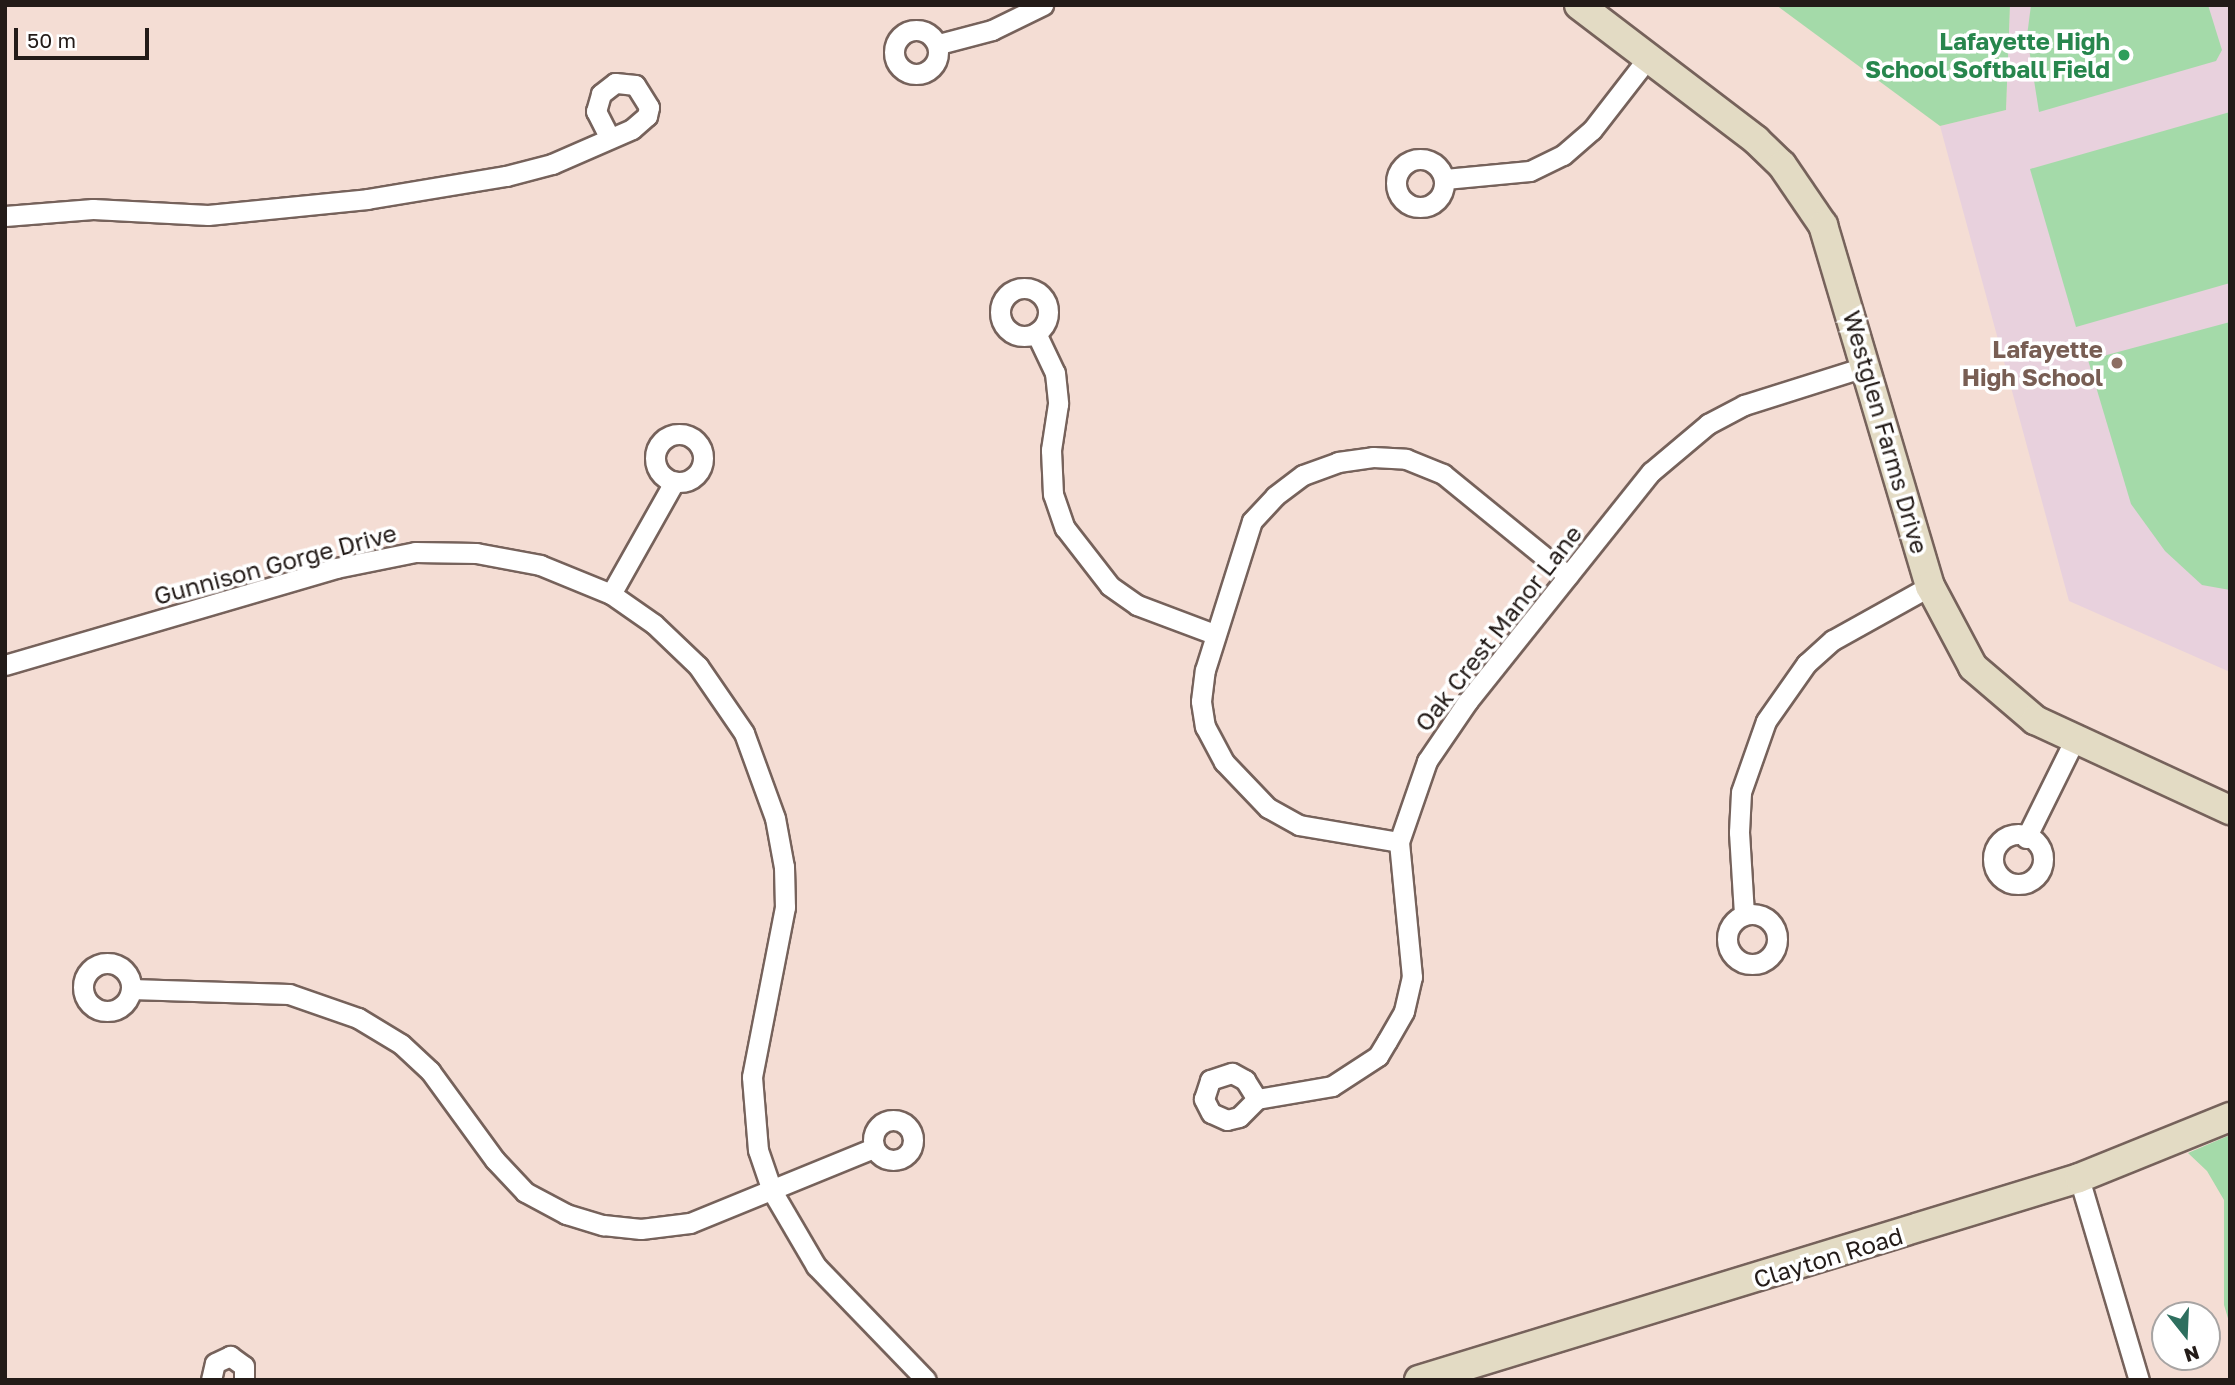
<!DOCTYPE html>
<style>
body{margin:0}
#map{position:relative;width:2235px;height:1385px;overflow:hidden;background:#f4ddd4;font-family:"Golos Text",sans-serif}
div>[style]{position:absolute}
.education>*{inset:0;background:#e8d1dd}
.green>*{inset:0;background:#a4daa9}
.roads{filter:drop-shadow(2px 0 #76625b) drop-shadow(-2px 0 #76625b) drop-shadow(0 2px #76625b) drop-shadow(0 -2px #76625b)}
.street>*{height:19px;margin:-9.5px;padding:0 9.5px;transform-origin:9.5px;border-radius:9.5px;background:#fff}
.street>.ring{margin:-9.5px;padding:0;box-sizing:content-box;background:none;border:19px solid #fff;border-radius:50%}
.secondary>*{height:28px;margin:-14px;padding:0 14px;transform-origin:14px;border-radius:14px;background:#e3dbc4}
.dots>*{width:19px;height:19px;translate:-50% -50%;box-sizing:border-box;border:4px solid #fff;border-radius:50%}
span{translate:-50% -50%;white-space:nowrap;text-align:center;line-height:1.15;-webkit-text-stroke:7px #fff;paint-order:stroke}
.leisure-label{font-size:24px;color:#27864d;font-weight:700}
.right{translate:-100% -50%;text-align:right}
.education-label{font-size:24px;color:#785e54;font-weight:700}
.street-label{font-size:24px;color:#231b18}
.frame{position:absolute;inset:0;border:7px solid #231b18;pointer-events:none}
.north{position:absolute;left:2151px;top:1301px;width:70px;height:70px;box-sizing:border-box;background:#fff;border:2px solid #a7a4a3;border-radius:50%;rotate:162deg;font-size:19px;font-weight:700;line-height:28px;text-align:center;color:#231b18}
.north::after{content:'';display:block;margin:auto;width:24px;height:32px;background:#2e6f5f;clip-path:polygon(50% 0,100% 100%,50% 72%,0 100%)}
.scale{position:absolute;left:14px;top:28px;width:135px;height:32px;box-sizing:border-box;border:4px solid #231b18;border-top:0;padding-left:9px;font-size:21px;line-height:24px;white-space:nowrap;color:#231b18;-webkit-text-stroke:5px #fff;paint-order:stroke}
</style>
<div id="map">
<div class="education">
<div style="clip-path:polygon(2010px 5px,2230px 5px,2230px 672px,2069px 601px,1940px 126px,2006px 110px)"></div>
</div>
<div class="green">
<div style="clip-path:polygon(1776px 5px,2010px 5px,2006px 110px,1940px 126px)"></div>
<div style="clip-path:polygon(2031px 5px,2208px 5px,2222px 50px,2216px 61px,2039px 112px,2027px 36px)"></div>
<div style="clip-path:polygon(2230px 112px,2230px 283px,2076px 327px,2030px 169px)"></div>
<div style="clip-path:polygon(2230px 322px,2230px 590px,2202px 585px,2165px 551px,2131px 504px,2088px 360px)"></div>
<div style="clip-path:polygon(2230px 1135px,2230px 1325px,2224px 1305px,2224px 1200px,2207px 1171px,2188px 1153px)"></div>
</div>
<div class="roads">
<div class="street">
<div class="ring" style="left:894px;top:30px;width:25px;height:25px"></div>
<div style="left:939px;top:44px;width:55px;rotate:-14.8deg"></div>
<div style="left:992px;top:30px;width:57px;rotate:-26.1deg"></div>
<div class="ring" style="left:1396px;top:159px;width:29px;height:29px"></div>
<div style="left:1445px;top:179px;width:85px;rotate:-5.4deg"></div>
<div style="left:1530px;top:171px;width:37px;rotate:-26deg"></div>
<div style="left:1563px;top:155px;width:38px;rotate:-41deg"></div>
<div style="left:1592px;top:130px;width:90px;rotate:-52.2deg"></div>
<div style="left:5px;top:216px;width:88px;rotate:-4.5deg"></div>
<div style="left:93px;top:209px;width:115px;rotate:3deg"></div>
<div style="left:208px;top:215px;width:160px;rotate:-5.7deg"></div>
<div style="left:367px;top:199px;width:141px;rotate:-9.4deg"></div>
<div style="left:506px;top:176px;width:48px;rotate:-14.6deg"></div>
<div style="left:552px;top:164px;width:87px;rotate:-23.6deg"></div>
<div style="left:632px;top:129px;width:20px;rotate:-41deg"></div>
<div style="left:647px;top:116px;width:9px;rotate:-77deg"></div>
<div style="left:649px;top:107px;width:26px;rotate:-122deg"></div>
<div style="left:635px;top:85px;width:20px;rotate:-174deg"></div>
<div style="left:615px;top:83px;width:18px;rotate:142deg"></div>
<div style="left:601px;top:94px;width:18px;rotate:106deg"></div>
<div style="left:596px;top:111px;width:29px;rotate:63deg"></div>
<div class="ring" style="left:1000px;top:288px;width:29px;height:29px"></div>
<div style="left:1036px;top:333px;width:44px;rotate:64.6deg"></div>
<div style="left:1055px;top:373px;width:31px;rotate:84deg"></div>
<div style="left:1058px;top:404px;width:47px;rotate:98.7deg"></div>
<div style="left:1051px;top:450px;width:44px;rotate:87.4deg"></div>
<div style="left:1053px;top:494px;width:36px;rotate:71deg"></div>
<div style="left:1065px;top:528px;width:73px;rotate:52.2deg"></div>
<div style="left:1110px;top:586px;width:33px;rotate:35deg"></div>
<div style="left:1137px;top:605px;width:82px;rotate:20.6deg"></div>
<div class="ring" style="left:655px;top:434px;width:29px;height:29px"></div>
<div style="left:611px;top:594px;width:129px;rotate:-60.6deg"></div>
<div style="left:5px;top:665px;width:345px;rotate:-16.3deg"></div>
<div style="left:336px;top:568px;width:81px;rotate:-11.4deg"></div>
<div style="left:415px;top:552px;width:61px;rotate:0.9deg"></div>
<div style="left:476px;top:553px;width:65px;rotate:10.6deg"></div>
<div style="left:540px;top:565px;width:77px;rotate:22.2deg"></div>
<div style="left:611px;top:594px;width:52px;rotate:34.9deg"></div>
<div style="left:654px;top:624px;width:61px;rotate:43.7deg"></div>
<div style="left:698px;top:666px;width:81px;rotate:55.5deg"></div>
<div style="left:744px;top:733px;width:90px;rotate:70deg"></div>
<div style="left:775px;top:818px;width:50px;rotate:79.6deg"></div>
<div style="left:784px;top:867px;width:40px;rotate:88.6deg"></div>
<div style="left:785px;top:907px;width:173px;rotate:101deg"></div>
<div style="left:752px;top:1077px;width:73px;rotate:85.3deg"></div>
<div style="left:758px;top:1150px;width:43px;rotate:71.1deg"></div>
<div style="left:772px;top:1191px;width:87px;rotate:59.6deg"></div>
<div style="left:816px;top:1266px;width:158px;rotate:46deg"></div>
<div class="ring" style="left:1993px;top:834px;width:31px;height:31px"></div>
<div style="left:2026px;top:838px;width:108px;rotate:-63.7deg"></div>
<div style="left:1399px;top:842px;width:101px;rotate:-170.4deg"></div>
<div style="left:1299px;top:825px;width:35px;rotate:-151deg"></div>
<div style="left:1268px;top:808px;width:64px;rotate:-133.7deg"></div>
<div style="left:1224px;top:762px;width:40px;rotate:-118deg"></div>
<div style="left:1205px;top:727px;width:26px;rotate:-99deg"></div>
<div style="left:1201px;top:701px;width:31px;rotate:-83deg"></div>
<div style="left:1205px;top:670px;width:156px;rotate:-72.5deg"></div>
<div style="left:1252px;top:521px;width:34px;rotate:-47deg"></div>
<div style="left:1275px;top:496px;width:35px;rotate:-37deg"></div>
<div style="left:1303px;top:475px;width:37px;rotate:-20deg"></div>
<div style="left:1338px;top:462px;width:35px;rotate:-8deg"></div>
<div style="left:1373px;top:457px;width:33px;rotate:3deg"></div>
<div style="left:1406px;top:459px;width:40px;rotate:22deg"></div>
<div style="left:1443px;top:474px;width:161px;rotate:39.2deg"></div>
<div class="ring" style="left:1727px;top:914px;width:31px;height:31px"></div>
<div style="left:1744px;top:914px;width:82px;rotate:-93.5deg"></div>
<div style="left:1739px;top:832px;width:40px;rotate:-87.1deg"></div>
<div style="left:1741px;top:792px;width:75px;rotate:-70.6deg"></div>
<div style="left:1766px;top:721px;width:70px;rotate:-54.9deg"></div>
<div style="left:1806px;top:664px;width:36px;rotate:-42deg"></div>
<div style="left:1833px;top:640px;width:111px;rotate:-29.1deg"></div>
<div class="ring" style="left:83px;top:963px;width:29px;height:29px"></div>
<div style="left:131px;top:989px;width:158px;rotate:1.8deg"></div>
<div style="left:289px;top:994px;width:73px;rotate:19.2deg"></div>
<div style="left:358px;top:1018px;width:50px;rotate:31.2deg"></div>
<div style="left:401px;top:1044px;width:40px;rotate:43deg"></div>
<div style="left:430px;top:1071px;width:110px;rotate:53.9deg"></div>
<div style="left:495px;top:1160px;width:44px;rotate:46.8deg"></div>
<div style="left:525px;top:1192px;width:47px;rotate:28.2deg"></div>
<div style="left:566px;top:1214px;width:39px;rotate:17deg"></div>
<div style="left:603px;top:1225px;width:38px;rotate:6deg"></div>
<div style="left:641px;top:1229px;width:49px;rotate:-7deg"></div>
<div style="left:690px;top:1223px;width:199px;rotate:-22.2deg"></div>
<div style="left:1232px;top:1073px;width:15px;rotate:28deg"></div>
<div style="left:1245px;top:1080px;width:22px;rotate:58deg"></div>
<div style="left:1257px;top:1099px;width:25px;rotate:135deg"></div>
<div style="left:1239px;top:1117px;width:12px;rotate:166deg"></div>
<div style="left:1227px;top:1120px;width:17px;rotate:-156deg"></div>
<div style="left:1211px;top:1113px;width:16px;rotate:-117deg"></div>
<div style="left:1204px;top:1099px;width:20px;rotate:-72deg"></div>
<div style="left:1210px;top:1080px;width:23px;rotate:-18deg"></div>
<div style="left:1257px;top:1099px;width:76px;rotate:-9.8deg"></div>
<div style="left:1332px;top:1086px;width:55px;rotate:-33.1deg"></div>
<div style="left:1378px;top:1056px;width:17px;rotate:-59deg"></div>
<div style="left:1387px;top:1041px;width:34px;rotate:-60deg"></div>
<div style="left:1404px;top:1011px;width:35px;rotate:-77deg"></div>
<div style="left:1412px;top:977px;width:136px;rotate:-95.5deg"></div>
<div style="left:1399px;top:842px;width:86px;rotate:-70.9deg"></div>
<div style="left:1427px;top:761px;width:73px;rotate:-55.7deg"></div>
<div style="left:1468px;top:701px;width:293px;rotate:-51.4deg"></div>
<div style="left:1651px;top:472px;width:75px;rotate:-40.1deg"></div>
<div style="left:1708px;top:424px;width:41px;rotate:-27.8deg"></div>
<div style="left:1744px;top:405px;width:130px;rotate:-17.5deg"></div>
<div class="ring" style="left:873px;top:1120px;width:21px;height:21px"></div>
<div style="left:2079px;top:1178px;width:211px;rotate:73.5deg"></div>
<div style="left:211px;top:1380px;width:17px;rotate:-77deg"></div>
<div style="left:215px;top:1363px;width:17px;rotate:-25deg"></div>
<div style="left:230px;top:1356px;width:17px;rotate:36deg"></div>
<div style="left:244px;top:1366px;width:14px;rotate:90deg"></div>
</div>
<div class="secondary">
<div style="left:1579px;top:5px;width:223px;rotate:37.3deg"></div>
<div style="left:1756px;top:140px;width:36px;rotate:44deg"></div>
<div style="left:1782px;top:165px;width:73px;rotate:55.7deg"></div>
<div style="left:1823px;top:225px;width:377px;rotate:73.5deg"></div>
<div style="left:1930px;top:586px;width:92px;rotate:62deg"></div>
<div style="left:1973px;top:667px;width:82px;rotate:40.5deg"></div>
<div style="left:2035px;top:720px;width:215px;rotate:24.8deg"></div>
<div style="left:1419px;top:1380px;width:690px;rotate:-17.02deg"></div>
<div style="left:2079px;top:1178px;width:163px;rotate:-22deg"></div>
</div>
</div>
<div class="dots">
<div style="left:2124px;top:55px;background:#2e9e5b"></div>
<div style="left:2117px;top:363px;background:#8d6e63"></div>
</div>
<div class="leisure-label">
<span class="right" style="left:2110px;top:55px">Lafayette High<br>School Softball Field</span>
</div>
<div class="education-label">
<span class="right" style="left:2103px;top:363px">Lafayette<br>High School</span>
</div>
<div class="street-label">
<span style="left:1886px;top:432px;rotate:74deg">Westglen Farms Drive</span>
<span style="left:275px;top:564px;rotate:-15deg">Gunnison Gorge Drive</span>
<span style="left:1498px;top:628px;rotate:-52deg">Oak Crest Manor Lane</span>
<span style="left:1828px;top:1257px;rotate:-17deg">Clayton Road</span>
</div>
<div class="frame"></div>
<div class="north">N</div>
<div class="scale">50 m</div>
</div>
